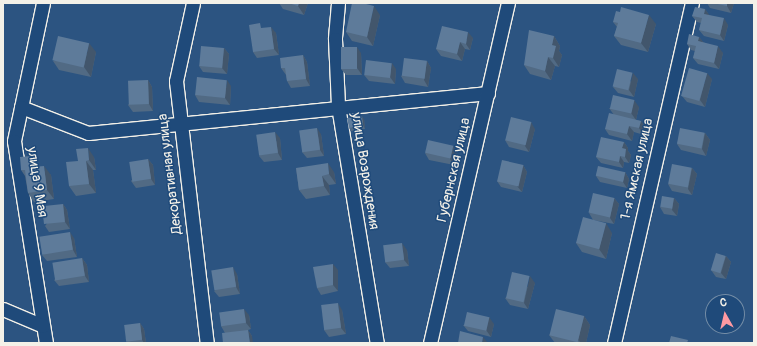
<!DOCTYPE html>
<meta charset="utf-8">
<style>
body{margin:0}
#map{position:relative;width:757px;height:346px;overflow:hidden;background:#2c5481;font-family:Pangolin,sans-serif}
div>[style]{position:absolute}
.roads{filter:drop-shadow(1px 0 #f4f1e8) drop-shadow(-1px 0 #f4f1e8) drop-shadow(0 1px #f4f1e8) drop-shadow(0 -1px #f4f1e8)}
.minor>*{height:13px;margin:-6.5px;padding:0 6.5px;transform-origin:6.5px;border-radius:6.5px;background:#1f4a7a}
.wall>*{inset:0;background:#516a84}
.shaded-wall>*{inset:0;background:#42566c}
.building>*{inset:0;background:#5e7b9a;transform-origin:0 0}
span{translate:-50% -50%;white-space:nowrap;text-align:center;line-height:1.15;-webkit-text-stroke:3px #1f4a7a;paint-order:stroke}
.street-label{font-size:14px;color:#f4f1e8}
.frame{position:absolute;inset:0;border:4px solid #f4f1e8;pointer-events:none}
.north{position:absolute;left:705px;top:294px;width:40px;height:40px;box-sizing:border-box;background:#1f4a7a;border:1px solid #748da6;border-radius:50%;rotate:352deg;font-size:11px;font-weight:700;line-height:16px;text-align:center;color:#f4f1e8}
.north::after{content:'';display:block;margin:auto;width:14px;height:18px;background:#ff9aa2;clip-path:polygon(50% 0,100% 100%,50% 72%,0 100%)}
</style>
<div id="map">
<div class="roads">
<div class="minor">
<div style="left:43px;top:3px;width:141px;rotate:101.9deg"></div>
<div style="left:14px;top:141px;width:205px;rotate:81deg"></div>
<div style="left:193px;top:3px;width:80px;rotate:102.3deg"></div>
<div style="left:176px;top:81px;width:264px;rotate:83.3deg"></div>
<div style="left:338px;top:3px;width:36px;rotate:95deg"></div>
<div style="left:335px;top:39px;width:67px;rotate:87.4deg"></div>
<div style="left:338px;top:106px;width:240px;rotate:80.7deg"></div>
<div style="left:21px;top:107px;width:72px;rotate:21.2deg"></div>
<div style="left:88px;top:133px;width:402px;rotate:-5.7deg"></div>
<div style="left:3px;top:309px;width:43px;rotate:23deg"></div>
<div style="left:430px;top:343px;width:349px;rotate:-77.1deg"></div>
<div style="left:614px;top:343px;width:349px;rotate:-77.1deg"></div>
</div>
</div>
<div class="wall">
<div style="clip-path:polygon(279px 3px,308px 3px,304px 15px,283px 9px)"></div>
<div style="clip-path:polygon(707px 3px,734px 3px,731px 13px,710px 8px)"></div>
<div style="clip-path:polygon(705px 9px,709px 15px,728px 25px,724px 41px,704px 36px,699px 30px,701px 23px,697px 22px,692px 16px)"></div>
<div style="clip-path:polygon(380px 15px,373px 46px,352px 41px,346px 32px)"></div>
<div style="clip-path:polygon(613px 22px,656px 24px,648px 52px,621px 45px,614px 36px,617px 27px)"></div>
<div style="clip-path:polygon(264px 28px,276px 33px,279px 55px,257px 58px,253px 52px)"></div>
<div style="clip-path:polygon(554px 36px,560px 46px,559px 51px,562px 55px,559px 67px,555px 66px,551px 80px,530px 74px,524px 65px)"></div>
<div style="clip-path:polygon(699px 37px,703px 42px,723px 53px,719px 69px,698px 64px,693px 58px,695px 51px,691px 50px,687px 44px)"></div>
<div style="clip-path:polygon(473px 38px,470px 50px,465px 49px,462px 61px,441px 56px,436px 49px)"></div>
<div style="clip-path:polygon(224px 48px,229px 54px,227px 74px,203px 72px,199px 66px)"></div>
<div style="clip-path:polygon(96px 52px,91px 77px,59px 70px,53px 61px)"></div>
<div style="clip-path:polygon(361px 53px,362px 75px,346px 75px,341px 69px)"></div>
<div style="clip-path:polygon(303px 55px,307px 62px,310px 86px,291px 88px,287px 81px,286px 75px,281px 68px)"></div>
<div style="clip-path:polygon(427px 61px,431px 68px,428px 87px,405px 83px,401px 76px)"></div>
<div style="clip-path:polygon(396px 69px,395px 84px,369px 81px,364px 75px)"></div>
<div style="clip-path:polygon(638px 79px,634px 97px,618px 93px,613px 87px)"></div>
<div style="clip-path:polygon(712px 79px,705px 107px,687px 102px,682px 96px)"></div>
<div style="clip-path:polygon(148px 80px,152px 87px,153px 111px,133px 112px,128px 105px)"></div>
<div style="clip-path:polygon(231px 86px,230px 105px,199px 102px,195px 95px)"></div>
<div style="clip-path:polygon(639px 107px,636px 120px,641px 121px,646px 128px,644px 135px,634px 132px,632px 141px,609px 135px,605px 129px,614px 115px,609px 108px)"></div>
<div style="clip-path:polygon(364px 119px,365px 129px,351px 131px,349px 128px)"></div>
<div style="clip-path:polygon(535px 129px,529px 152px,509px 147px,505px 140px)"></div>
<div style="clip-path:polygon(705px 133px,710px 140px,706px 156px,681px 150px,677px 144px)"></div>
<div style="clip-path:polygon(321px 134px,324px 156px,307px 158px,302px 152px)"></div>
<div style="clip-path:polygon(280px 138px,282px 160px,264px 162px,259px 156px)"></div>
<div style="clip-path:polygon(624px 142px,628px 148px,628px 151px,631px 155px,629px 163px,624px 162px,623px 168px,601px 163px,596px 157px)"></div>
<div style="clip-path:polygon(457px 152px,454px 165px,429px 160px,425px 153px)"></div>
<div style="clip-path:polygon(31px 156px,38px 165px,38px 167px,51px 175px,54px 199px,34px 202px,28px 193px,25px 176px,21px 170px)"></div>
<div style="clip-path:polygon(94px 157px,96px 170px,93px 170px,96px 193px,76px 196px,69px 186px,78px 161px)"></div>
<div style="clip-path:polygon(148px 159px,153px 165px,155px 185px,136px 188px,131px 181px)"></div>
<div style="clip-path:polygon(523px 165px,527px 172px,522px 192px,501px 187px,497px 181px)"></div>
<div style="clip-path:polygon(296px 168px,334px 172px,336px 184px,329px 185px,330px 195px,306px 199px,299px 190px)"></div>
<div style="clip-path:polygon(692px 168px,697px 174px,692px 195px,672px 191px,668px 184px)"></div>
<div style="clip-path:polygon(625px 172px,629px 179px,627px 188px,600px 182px,596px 176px)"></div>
<div style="clip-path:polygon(614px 198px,619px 204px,614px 224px,593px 220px,589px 213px)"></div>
<div style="clip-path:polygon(674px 198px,679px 204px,677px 216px,664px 214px,660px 207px)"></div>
<div style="clip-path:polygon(63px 204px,67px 210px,70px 229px,49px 232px,45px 226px)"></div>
<div style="clip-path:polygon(612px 233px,606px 259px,582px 252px,576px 243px)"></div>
<div style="clip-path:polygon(74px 238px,77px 257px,47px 261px,42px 255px)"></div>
<div style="clip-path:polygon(407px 250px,409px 266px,390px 268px,385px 262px)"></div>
<div style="clip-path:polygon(726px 256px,731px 262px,726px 279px,716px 277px,711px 270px)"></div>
<div style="clip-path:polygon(82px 258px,87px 265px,89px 282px,59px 286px,54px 280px)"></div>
<div style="clip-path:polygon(338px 270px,338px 291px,321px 295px,317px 288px)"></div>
<div style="clip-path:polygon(237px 274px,240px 294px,219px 297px,214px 291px)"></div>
<div style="clip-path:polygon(535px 283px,528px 309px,510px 305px,505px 298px)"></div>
<div style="clip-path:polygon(342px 310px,346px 334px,329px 337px,324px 330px)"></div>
<div style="clip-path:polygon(249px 315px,251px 329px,248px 330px,252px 336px,225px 333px,221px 326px)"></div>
<div style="clip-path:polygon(584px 316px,590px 325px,586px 343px,555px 343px,549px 335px)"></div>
<div style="clip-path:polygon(140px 323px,144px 329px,146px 343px,127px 343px,127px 342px)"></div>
<div style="clip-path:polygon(494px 324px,491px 337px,468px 331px,463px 325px)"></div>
</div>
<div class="shaded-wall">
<div style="clip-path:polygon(299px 3px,308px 3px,304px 15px,298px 6px)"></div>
<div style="clip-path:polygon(727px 3px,734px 3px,731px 13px,727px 6px)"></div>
<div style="clip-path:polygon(374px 6px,380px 15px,373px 46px,367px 37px)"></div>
<div style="clip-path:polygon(705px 9px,710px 16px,704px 14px)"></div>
<div style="clip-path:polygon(649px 15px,656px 24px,648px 52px,641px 43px)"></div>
<div style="clip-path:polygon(724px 18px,728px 25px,724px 41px,720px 35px)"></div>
<div style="clip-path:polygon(271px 27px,276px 33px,279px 55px,274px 49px)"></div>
<div style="clip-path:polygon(468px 32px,473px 38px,470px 50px,466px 44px)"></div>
<div style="clip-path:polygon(554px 36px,560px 46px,559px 51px,562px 55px,559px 67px,553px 58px,552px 45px)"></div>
<div style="clip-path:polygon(699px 37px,704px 43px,698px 41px)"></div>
<div style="clip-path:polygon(460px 42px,465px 49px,462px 61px,457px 54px)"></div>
<div style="clip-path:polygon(89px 43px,96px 52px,91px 77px,84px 67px)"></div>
<div style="clip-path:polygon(718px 46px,723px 53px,719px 69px,714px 63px)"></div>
<div style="clip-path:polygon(357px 47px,361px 53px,362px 75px,357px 68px)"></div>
<div style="clip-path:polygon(224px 48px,229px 54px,227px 74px,222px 68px)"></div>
<div style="clip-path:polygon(303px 55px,307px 62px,310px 86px,306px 79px)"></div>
<div style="clip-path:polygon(548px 57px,555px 66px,551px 80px,545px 71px)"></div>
<div style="clip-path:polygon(427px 61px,431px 68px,428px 87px,424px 80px)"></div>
<div style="clip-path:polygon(392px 63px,396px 69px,395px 84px,390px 77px)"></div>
<div style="clip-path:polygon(633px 73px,638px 79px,634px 97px,629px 90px)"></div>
<div style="clip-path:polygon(707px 73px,712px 79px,705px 107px,700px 100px)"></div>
<div style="clip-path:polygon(148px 80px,152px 87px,153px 111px,149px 104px)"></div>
<div style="clip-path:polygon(227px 80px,231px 86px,230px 105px,225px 98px)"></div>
<div style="clip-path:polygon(634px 100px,639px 107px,636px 120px,631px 113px)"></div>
<div style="clip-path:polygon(362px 116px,364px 119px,365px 129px,363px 125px)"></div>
<div style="clip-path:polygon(641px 121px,646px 128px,644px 135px,639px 128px)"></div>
<div style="clip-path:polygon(531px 122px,535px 129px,529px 152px,525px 146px)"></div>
<div style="clip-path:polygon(629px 126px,634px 132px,632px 141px,627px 134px)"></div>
<div style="clip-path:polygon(317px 128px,321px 134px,324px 156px,320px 150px)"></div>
<div style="clip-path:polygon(275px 132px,280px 138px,282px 160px,278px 153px)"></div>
<div style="clip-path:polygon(705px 133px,710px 140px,706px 156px,702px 149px)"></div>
<div style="clip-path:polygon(624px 142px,628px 148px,628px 151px,631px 155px,629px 163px,625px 157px,622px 148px)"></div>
<div style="clip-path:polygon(453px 146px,457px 152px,454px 165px,450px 159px)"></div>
<div style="clip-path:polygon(88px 148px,94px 157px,96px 170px,89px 160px)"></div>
<div style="clip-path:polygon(31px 156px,38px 165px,39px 177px,33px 167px)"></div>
<div style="clip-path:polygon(620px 156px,624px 162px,623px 168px,619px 162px)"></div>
<div style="clip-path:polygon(148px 159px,153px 165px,155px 185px,151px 179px)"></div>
<div style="clip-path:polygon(86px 161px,93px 170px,96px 193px,89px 184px)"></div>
<div style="clip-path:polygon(328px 163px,334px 172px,336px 184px,329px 174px)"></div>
<div style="clip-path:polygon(523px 165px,527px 172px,522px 192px,517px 186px)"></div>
<div style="clip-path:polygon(44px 166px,51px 175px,54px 199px,47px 190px)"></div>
<div style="clip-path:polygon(692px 168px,697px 174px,692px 195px,688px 189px)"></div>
<div style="clip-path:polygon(625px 172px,629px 179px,627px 188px,623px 182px)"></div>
<div style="clip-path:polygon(322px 176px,329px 185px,330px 195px,324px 186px)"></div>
<div style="clip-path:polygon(614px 198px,619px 204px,614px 224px,610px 218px)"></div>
<div style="clip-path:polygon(674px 198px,679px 204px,677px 216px,672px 210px)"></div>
<div style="clip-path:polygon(63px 204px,67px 210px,70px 229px,65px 222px)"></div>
<div style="clip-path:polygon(606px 223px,612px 233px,606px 259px,599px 249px)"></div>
<div style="clip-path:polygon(70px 232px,74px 238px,77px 257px,73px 250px)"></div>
<div style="clip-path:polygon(402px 243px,407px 250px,409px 266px,404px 260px)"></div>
<div style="clip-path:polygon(726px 256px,731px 262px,726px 279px,721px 273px)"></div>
<div style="clip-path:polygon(82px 258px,87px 265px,89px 282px,85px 276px)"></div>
<div style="clip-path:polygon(333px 264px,338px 270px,338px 291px,333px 285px)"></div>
<div style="clip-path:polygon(233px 267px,237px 274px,240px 294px,236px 287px)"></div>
<div style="clip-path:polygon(530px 276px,535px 283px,528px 309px,524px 303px)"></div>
<div style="clip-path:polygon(338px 303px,342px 310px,346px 334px,341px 328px)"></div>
<div style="clip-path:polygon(244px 309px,249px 315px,251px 329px,246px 323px)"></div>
<div style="clip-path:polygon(584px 316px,590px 325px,586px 343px,581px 343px,578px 340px)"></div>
<div style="clip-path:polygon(489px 317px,494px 324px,491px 337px,486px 330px)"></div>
<div style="clip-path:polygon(140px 323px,144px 329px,146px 343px,144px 343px,142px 340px)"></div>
<div style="clip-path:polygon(248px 330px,252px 336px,253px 343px,250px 343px)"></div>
<div style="clip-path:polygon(483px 337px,488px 343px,482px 343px)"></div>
</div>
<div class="building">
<div style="clip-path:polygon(288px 3px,299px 3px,298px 6px)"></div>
<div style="clip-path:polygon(352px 3px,362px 3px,374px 6px,367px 37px,346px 32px)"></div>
<div style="clip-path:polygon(713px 3px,727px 3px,727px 6px)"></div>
<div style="clip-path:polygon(621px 7px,649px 15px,641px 43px,614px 36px,618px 23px,613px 22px,616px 11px,620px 12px)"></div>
<div style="clip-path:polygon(695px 7px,705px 9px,704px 14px,724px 18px,720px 35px,699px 30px,702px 18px,692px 16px)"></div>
<div style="clip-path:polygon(260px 23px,261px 28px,271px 27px,274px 49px,253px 52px,249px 25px)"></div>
<div style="clip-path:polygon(442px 26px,468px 32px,466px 44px,460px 42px,457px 54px,436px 49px)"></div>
<div style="clip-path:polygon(529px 30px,554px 36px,552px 45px,556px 46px,553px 58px,548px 57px,545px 71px,524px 65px)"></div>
<div style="clip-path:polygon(689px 34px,699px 37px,698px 41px,718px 46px,714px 63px,693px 58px,696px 46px,687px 44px)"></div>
<div style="left:58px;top:36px;width:32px;height:25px;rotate:13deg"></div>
<div style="left:201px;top:46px;width:23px;height:20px;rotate:5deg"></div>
<div style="left:341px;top:47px;width:16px;height:22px"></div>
<div style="clip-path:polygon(303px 55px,306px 79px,287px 81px,285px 68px,281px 68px,280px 58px)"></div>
<div style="left:404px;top:58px;width:23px;height:18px;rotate:7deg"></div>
<div style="left:366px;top:60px;width:26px;height:15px;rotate:7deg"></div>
<div style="left:689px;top:68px;width:19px;height:29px;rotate:16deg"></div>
<div style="left:617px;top:69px;width:16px;height:18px;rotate:14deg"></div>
<div style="left:197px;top:77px;width:30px;height:18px;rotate:6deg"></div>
<div style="left:148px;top:80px;width:24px;height:20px;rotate:88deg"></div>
<div style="left:613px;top:95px;width:22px;height:14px;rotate:13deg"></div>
<div style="clip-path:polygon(609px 113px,641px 121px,639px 128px,629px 126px,627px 134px,605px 129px)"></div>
<div style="clip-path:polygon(362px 116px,363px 125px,349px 128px,347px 118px)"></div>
<div style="left:511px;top:117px;width:21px;height:24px;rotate:14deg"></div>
<div style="left:317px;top:128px;width:22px;height:18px;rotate:82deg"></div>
<div style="left:680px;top:128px;width:25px;height:16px;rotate:11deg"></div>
<div style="left:275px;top:132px;width:21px;height:19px;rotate:82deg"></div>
<div style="clip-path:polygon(601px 137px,624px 142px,622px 148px,626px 149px,625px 157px,620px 156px,619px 162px,596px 157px)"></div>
<div style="left:428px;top:140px;width:26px;height:13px;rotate:13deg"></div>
<div style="clip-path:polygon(88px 148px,89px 160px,86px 161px,89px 184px,69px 186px,66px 162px,78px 161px,76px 149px)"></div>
<div style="clip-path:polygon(31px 156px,33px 167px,44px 166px,47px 190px,28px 193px,25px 170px,21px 170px,20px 157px)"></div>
<div style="left:148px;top:159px;width:20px;height:19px;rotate:81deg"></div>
<div style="left:502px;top:160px;width:22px;height:22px;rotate:13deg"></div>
<div style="clip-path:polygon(328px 163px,329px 174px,322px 176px,324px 186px,299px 190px,296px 168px)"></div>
<div style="left:672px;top:164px;width:20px;height:20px;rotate:11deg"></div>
<div style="left:598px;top:166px;width:28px;height:10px;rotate:13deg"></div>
<div style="left:593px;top:193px;width:22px;height:20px;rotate:13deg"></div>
<div style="left:662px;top:196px;width:12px;height:11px;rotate:9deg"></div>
<div style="left:63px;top:204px;width:18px;height:21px;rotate:84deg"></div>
<div style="left:583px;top:217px;width:24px;height:27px;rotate:15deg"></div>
<div style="left:70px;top:232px;width:18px;height:31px;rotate:81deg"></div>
<div style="left:402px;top:243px;width:17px;height:19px;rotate:83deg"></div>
<div style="left:716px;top:253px;width:10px;height:18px;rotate:17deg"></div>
<div style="left:82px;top:258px;width:18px;height:30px;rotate:81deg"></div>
<div style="clip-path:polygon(333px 264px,333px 285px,317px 288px,313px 267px)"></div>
<div style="left:233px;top:267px;width:20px;height:22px;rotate:81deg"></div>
<div style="left:512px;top:272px;width:18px;height:27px;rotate:13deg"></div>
<div style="left:338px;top:303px;width:25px;height:17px;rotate:83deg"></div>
<div style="left:244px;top:309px;width:14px;height:25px;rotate:82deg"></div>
<div style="left:556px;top:309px;width:29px;height:27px;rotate:14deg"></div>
<div style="left:467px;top:312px;width:23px;height:14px;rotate:13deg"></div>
<div style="left:140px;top:323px;width:17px;height:16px;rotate:83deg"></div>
<div style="clip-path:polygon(248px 330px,250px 343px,223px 343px,222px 333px)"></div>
<div style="clip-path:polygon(460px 331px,483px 337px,482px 343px,458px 343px)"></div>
<div style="clip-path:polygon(671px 336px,688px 340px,687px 343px,669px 343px)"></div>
</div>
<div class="street-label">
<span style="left:637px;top:169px;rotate:-77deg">1-я Ямская улица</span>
<span style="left:454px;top:170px;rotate:-77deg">Губернская улица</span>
<span style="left:365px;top:171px;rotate:81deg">улица Возрождения</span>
<span style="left:170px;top:174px;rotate:-97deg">Декоративная улица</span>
<span style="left:37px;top:182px;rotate:81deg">улица 9 Мая</span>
</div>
<div class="frame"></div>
<div class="north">С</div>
</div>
